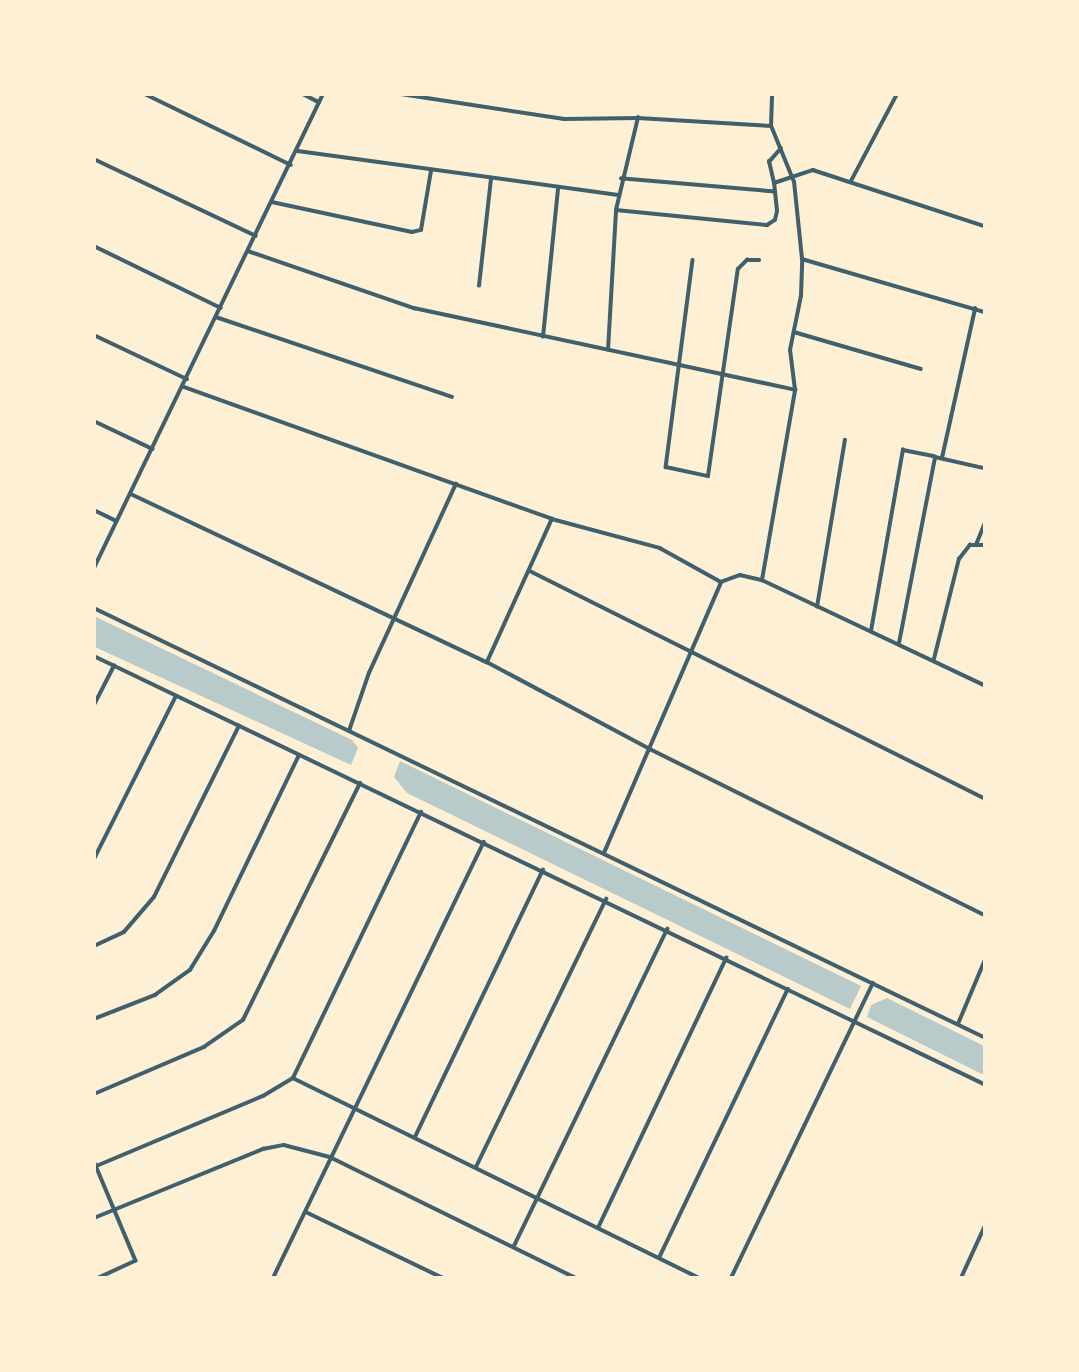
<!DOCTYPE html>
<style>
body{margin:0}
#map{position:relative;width:1079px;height:1372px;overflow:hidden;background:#fdf0d5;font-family:"Exo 2",sans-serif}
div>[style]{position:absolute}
.green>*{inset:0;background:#b9caca}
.minor>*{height:3.5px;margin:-1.75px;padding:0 1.75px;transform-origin:1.75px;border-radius:1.75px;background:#3f606c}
span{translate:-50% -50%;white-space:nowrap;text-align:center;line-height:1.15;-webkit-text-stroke:6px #fdf0d5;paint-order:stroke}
.frame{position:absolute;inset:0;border:96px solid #fdf0d5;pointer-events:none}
</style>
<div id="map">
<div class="green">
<div style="clip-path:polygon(94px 616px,352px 740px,358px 748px,351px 765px,95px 647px)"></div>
<div style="clip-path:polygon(400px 761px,861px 986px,850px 1009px,407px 793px,394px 777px)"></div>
<div style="clip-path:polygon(887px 998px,984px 1046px,984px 1075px,867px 1017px,871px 1005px)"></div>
</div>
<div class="minor">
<div style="left:145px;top:94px;width:162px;rotate:25.9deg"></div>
<div style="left:303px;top:94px;width:18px;rotate:27deg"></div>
<div style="left:401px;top:94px;width:165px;rotate:8.7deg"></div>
<div style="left:564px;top:119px;width:74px;rotate:-0.8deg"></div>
<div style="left:638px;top:118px;width:133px;rotate:3.4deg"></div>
<div style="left:298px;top:151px;width:323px;rotate:7.8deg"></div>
<div style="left:94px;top:159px;width:179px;rotate:25.4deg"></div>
<div style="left:851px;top:181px;width:98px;rotate:-62.1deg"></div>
<div style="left:774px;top:183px;width:22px;rotate:-103deg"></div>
<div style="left:769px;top:162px;width:18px;rotate:-49deg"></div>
<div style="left:775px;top:192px;width:9px;rotate:-96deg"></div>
<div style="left:774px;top:183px;width:41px;rotate:-18.4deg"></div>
<div style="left:813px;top:170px;width:180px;rotate:18.1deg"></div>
<div style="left:272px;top:202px;width:143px;rotate:12.1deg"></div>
<div style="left:412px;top:232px;width:9px;rotate:-13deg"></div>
<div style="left:421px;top:230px;width:60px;rotate:-80.4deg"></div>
<div style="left:616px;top:210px;width:152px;rotate:5.7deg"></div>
<div style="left:767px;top:225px;width:9px;rotate:-32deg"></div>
<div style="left:775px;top:220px;width:9px;rotate:-77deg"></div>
<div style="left:777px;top:211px;width:19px;rotate:-96deg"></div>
<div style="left:775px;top:192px;width:154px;rotate:-175.1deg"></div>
<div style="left:94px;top:246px;width:141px;rotate:26deg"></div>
<div style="left:248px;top:251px;width:176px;rotate:19deg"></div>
<div style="left:414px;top:308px;width:390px;rotate:12.1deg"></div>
<div style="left:802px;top:259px;width:190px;rotate:16.2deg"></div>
<div style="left:693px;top:260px;width:209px;rotate:97.4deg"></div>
<div style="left:666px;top:467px;width:43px;rotate:12.1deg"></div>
<div style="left:708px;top:476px;width:209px;rotate:-81.8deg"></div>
<div style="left:738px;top:269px;width:13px;rotate:-45deg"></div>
<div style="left:747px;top:260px;width:12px"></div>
<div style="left:479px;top:286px;width:108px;rotate:-83.6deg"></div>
<div style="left:216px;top:317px;width:249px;rotate:18.7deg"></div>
<div style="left:794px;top:332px;width:132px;rotate:16.2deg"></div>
<div style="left:94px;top:335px;width:103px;rotate:25.3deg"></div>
<div style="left:543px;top:337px;width:148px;rotate:-84.2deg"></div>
<div style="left:608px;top:350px;width:140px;rotate:-86.7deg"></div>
<div style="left:616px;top:210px;width:95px;rotate:-76.6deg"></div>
<div style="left:184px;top:387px;width:391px;rotate:19.7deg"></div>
<div style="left:552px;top:519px;width:112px;rotate:15deg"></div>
<div style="left:660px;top:548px;width:70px;rotate:29.1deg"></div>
<div style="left:721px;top:582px;width:20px;rotate:-20deg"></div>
<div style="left:740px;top:575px;width:23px;rotate:13deg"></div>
<div style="left:762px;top:580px;width:246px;rotate:25.3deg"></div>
<div style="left:94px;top:421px;width:65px;rotate:25.4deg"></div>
<div style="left:942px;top:458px;width:153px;rotate:-77.5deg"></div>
<div style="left:131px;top:494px;width:394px;rotate:25.3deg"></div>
<div style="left:487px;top:662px;width:185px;rotate:28.1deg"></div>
<div style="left:650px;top:749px;width:373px;rotate:26.4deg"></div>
<div style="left:94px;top:510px;width:25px;rotate:26deg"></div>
<div style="left:976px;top:545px;width:22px;rotate:-68deg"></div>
<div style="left:94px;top:568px;width:526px;rotate:-64.21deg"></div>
<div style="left:530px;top:571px;width:508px;rotate:26.57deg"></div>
<div style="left:762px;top:580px;width:193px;rotate:-80.1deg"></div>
<div style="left:795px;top:390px;width:40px;rotate:-97.1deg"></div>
<div style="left:790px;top:350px;width:55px;rotate:-78.5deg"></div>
<div style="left:801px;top:296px;width:37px;rotate:-88deg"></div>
<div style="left:802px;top:259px;width:77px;rotate:-95.9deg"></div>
<div style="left:794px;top:182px;width:61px;rotate:-112.3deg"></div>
<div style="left:771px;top:126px;width:32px;rotate:-88deg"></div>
<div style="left:817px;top:607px;width:169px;rotate:-80.5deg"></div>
<div style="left:94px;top:608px;width:988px;rotate:25.74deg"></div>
<div style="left:871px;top:631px;width:184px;rotate:-80deg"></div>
<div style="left:903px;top:450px;width:32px;rotate:11deg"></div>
<div style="left:899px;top:643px;width:189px;rotate:-79deg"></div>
<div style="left:935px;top:457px;width:50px;rotate:12.7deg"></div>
<div style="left:94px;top:656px;width:988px;rotate:25.68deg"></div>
<div style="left:934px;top:659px;width:103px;rotate:-76deg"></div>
<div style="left:959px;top:559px;width:18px;rotate:-52deg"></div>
<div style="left:970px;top:545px;width:14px"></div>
<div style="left:487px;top:662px;width:157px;rotate:-65.6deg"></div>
<div style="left:94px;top:705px;width:44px;rotate:-62.9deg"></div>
<div style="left:349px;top:731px;width:61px;rotate:-71deg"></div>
<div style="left:369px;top:673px;width:208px;rotate:-65.3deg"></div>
<div style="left:604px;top:853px;width:295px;rotate:-66.6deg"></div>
<div style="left:94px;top:859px;width:182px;rotate:-63.3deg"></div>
<div style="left:94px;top:946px;width:33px;rotate:-25deg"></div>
<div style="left:124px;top:932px;width:46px;rotate:-49.4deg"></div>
<div style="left:154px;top:897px;width:191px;rotate:-63.6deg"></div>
<div style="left:94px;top:1019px;width:66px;rotate:-21.5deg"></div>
<div style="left:155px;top:995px;width:43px;rotate:-35.5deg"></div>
<div style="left:190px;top:970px;width:46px;rotate:-58.4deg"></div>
<div style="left:214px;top:931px;width:195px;rotate:-64.2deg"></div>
<div style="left:958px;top:1024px;width:67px;rotate:-67.2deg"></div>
<div style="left:293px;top:1078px;width:295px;rotate:-64.3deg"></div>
<div style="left:94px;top:1094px;width:120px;rotate:-23.1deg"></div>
<div style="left:204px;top:1047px;width:47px;rotate:-34.7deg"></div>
<div style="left:243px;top:1020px;width:264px;rotate:-63.7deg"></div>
<div style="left:415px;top:1137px;width:296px;rotate:-64.4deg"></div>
<div style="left:94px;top:1161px;width:108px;rotate:67.2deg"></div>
<div style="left:136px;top:1261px;width:41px;rotate:155.3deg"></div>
<div style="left:94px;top:1167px;width:183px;rotate:-22.8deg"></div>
<div style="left:263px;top:1096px;width:35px;rotate:-31deg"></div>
<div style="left:293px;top:1078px;width:453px;rotate:26.2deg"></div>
<div style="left:476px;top:1167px;width:298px;rotate:-64.1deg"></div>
<div style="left:306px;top:1212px;width:152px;rotate:25.7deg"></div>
<div style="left:94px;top:1218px;width:183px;rotate:-22.2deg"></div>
<div style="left:263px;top:1149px;width:21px;rotate:-11deg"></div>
<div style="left:284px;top:1145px;width:48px;rotate:14.6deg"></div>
<div style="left:330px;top:1157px;width:274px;rotate:26.2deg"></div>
<div style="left:598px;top:1228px;width:299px;rotate:-64.6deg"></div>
<div style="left:514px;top:1246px;width:352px;rotate:-64.2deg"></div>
<div style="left:659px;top:1258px;width:298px;rotate:-64.4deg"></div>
<div style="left:273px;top:1278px;width:484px;rotate:-64.2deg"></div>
<div style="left:731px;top:1278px;width:327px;rotate:-64.3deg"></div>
<div style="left:961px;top:1278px;width:55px;rotate:-65.3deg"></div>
</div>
<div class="frame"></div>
</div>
